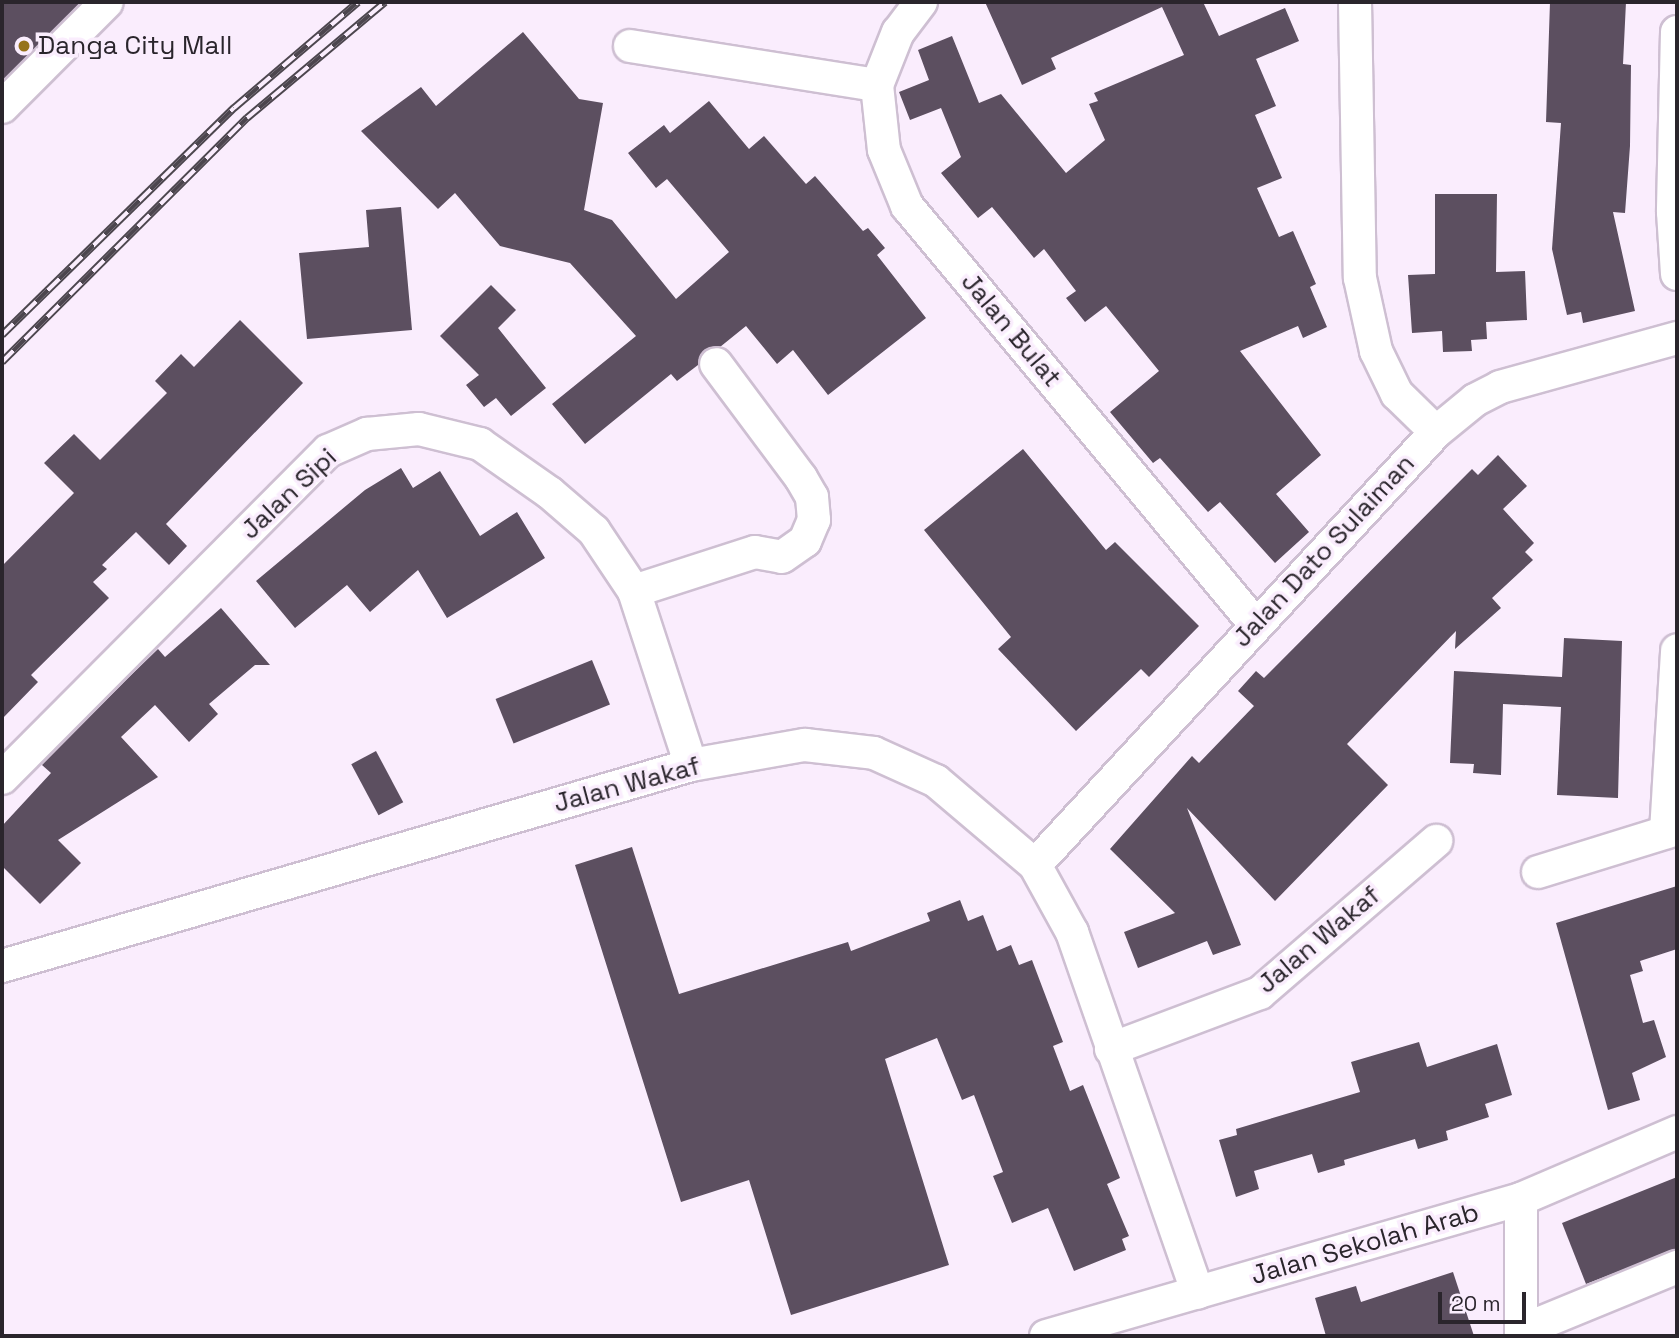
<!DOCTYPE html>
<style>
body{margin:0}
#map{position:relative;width:1679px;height:1338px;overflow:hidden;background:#faedfd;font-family:"Space Grotesk",sans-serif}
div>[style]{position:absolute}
.building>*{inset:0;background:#5c4f60;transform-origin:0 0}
.roads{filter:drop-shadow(2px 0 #cebfd2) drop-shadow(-2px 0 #cebfd2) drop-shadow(0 2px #cebfd2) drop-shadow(0 -2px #cebfd2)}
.minor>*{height:32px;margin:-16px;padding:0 16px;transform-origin:16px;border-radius:16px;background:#fff}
.rail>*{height:8px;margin-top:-4px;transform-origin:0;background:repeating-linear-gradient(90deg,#faedfd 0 16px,#4c464e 0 32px);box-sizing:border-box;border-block:2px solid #4c464e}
.dots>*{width:19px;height:19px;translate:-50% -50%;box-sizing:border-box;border:4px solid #faedfd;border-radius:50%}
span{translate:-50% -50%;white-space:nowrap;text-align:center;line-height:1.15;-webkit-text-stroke:7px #faedfd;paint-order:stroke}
.poi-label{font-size:26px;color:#2a252c}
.left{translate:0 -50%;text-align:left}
.street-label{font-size:26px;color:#2a252c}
.frame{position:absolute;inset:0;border:4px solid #2a252c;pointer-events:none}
.scale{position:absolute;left:1438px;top:1292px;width:88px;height:32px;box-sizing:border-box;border:4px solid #2a252c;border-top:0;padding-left:9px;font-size:21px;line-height:24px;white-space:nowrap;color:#2a252c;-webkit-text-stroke:5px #faedfd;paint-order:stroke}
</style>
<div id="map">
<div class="building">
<div style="clip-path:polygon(2px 2px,81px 2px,2px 81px)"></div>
<div style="clip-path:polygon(985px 2px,1203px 2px,1219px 36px,1285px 8px,1299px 41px,1256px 59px,1276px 106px,1255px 115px,1282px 178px,1257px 188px,1279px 237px,1293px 231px,1316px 284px,1310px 287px,1327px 327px,1303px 338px,1298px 326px,1240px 351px,1321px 455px,1276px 494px,1309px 532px,1275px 563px,1220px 502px,1208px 512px,1160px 458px,1153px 463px,1110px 412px,1159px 371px,1106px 306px,1085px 322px,1066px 298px,1076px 291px,1044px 249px,1034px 258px,992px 207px,978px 218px,941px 173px,961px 157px,941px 108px,910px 120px,899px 92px,929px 80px,918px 50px,952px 36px,979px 103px,1001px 94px,1066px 173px,1105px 140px,1089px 104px,1098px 101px,1094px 93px,1184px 55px,1162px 7px,1051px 58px,1056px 69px,1022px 85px)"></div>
<div style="clip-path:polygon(1550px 2px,1626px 2px,1623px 64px,1631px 65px,1630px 146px,1625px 213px,1613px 212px,1635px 311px,1583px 323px,1581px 312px,1567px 315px,1552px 249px,1561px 123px,1546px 122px)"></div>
<div style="clip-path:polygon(523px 32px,579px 99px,603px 103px,584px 210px,612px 220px,676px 299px,729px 252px,667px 179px,656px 188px,628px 153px,664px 125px,670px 133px,709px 101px,749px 149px,764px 136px,806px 184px,815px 176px,863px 231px,868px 228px,885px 248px,877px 255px,926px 318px,828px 395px,793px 350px,777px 364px,746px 326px,720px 347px,705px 350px,698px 365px,677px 381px,671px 374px,585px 444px,552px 404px,636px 336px,570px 263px,500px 246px,455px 193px,438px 209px,361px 131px,421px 87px,436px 106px)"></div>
<div style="clip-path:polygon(1435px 194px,1497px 194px,1496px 272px,1525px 271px,1527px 320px,1486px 322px,1487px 339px,1471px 340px,1472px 351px,1443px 352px,1442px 331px,1412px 333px,1408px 275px,1435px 274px)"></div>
<div style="clip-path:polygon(401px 207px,412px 330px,307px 339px,299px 253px,369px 247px,366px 210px)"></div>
<div style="clip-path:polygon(491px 285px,516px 310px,498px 328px,546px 388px,511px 416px,496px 398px,484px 407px,466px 385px,479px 375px,440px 336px)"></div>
<div style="clip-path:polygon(240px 320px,303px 383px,166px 524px,187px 546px,169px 565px,136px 532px,102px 565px,107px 569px,93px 582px,109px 598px,31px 675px,38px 682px,2px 719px,2px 566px,74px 493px,44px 463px,74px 434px,100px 460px,167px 393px,155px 381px,181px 354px,194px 367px)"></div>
<div style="clip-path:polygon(1023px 449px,1106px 550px,1115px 542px,1199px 626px,1149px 677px,1141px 669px,1076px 731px,998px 649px,1011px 637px,924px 530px)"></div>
<div style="clip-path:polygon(1498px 455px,1527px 486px,1503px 509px,1534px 543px,1525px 552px,1533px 560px,1492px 598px,1501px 608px,1455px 649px,1456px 631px,1347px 744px,1388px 785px,1275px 901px,1187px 808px,1241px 945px,1213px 955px,1207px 941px,1138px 968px,1124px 932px,1175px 913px,1110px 849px,1192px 756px,1199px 763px,1254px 706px,1238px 691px,1256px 671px,1264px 678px,1472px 469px,1478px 475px)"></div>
<div style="clip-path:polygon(401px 468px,413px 488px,440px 471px,480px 536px,517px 512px,545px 558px,447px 618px,418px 570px,370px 612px,347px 585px,295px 628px,256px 581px,365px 490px)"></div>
<div style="clip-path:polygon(221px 608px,270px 665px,255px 665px,209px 704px,218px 714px,189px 742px,155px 705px,121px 737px,158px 777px,58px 840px,81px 863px,40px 904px,2px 866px,2px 826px,51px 773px,42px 765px,128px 678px,158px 649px,165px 657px)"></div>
<div style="clip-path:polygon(1564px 638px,1622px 641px,1618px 798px,1557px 795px,1561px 707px,1503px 704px,1501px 775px,1473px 773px,1474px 764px,1450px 763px,1454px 671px,1562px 677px)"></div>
<div style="left:592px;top:660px;width:48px;height:104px;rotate:68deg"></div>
<div style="left:376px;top:751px;width:58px;height:28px;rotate:62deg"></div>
<div style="clip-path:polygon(632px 847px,679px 994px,848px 942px,851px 951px,930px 921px,927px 913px,960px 900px,968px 921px,983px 915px,997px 951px,1011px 945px,1019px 965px,1032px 960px,1063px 1042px,1053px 1046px,1070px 1091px,1083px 1085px,1120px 1178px,1107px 1184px,1129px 1236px,1122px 1239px,1126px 1250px,1074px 1271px,1048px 1208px,1012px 1223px,993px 1176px,1003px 1172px,974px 1095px,962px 1100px,937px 1038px,885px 1059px,949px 1265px,791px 1315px,749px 1180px,681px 1202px,575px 865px)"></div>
<div style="clip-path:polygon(1677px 886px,1677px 949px,1640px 961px,1643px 971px,1630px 975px,1643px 1023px,1654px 1020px,1666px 1057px,1632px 1073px,1640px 1100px,1608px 1110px,1556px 923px)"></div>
<div style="clip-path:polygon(1419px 1042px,1427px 1067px,1497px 1044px,1512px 1095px,1485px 1104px,1489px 1117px,1446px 1131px,1448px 1140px,1418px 1149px,1415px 1139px,1344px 1160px,1345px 1165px,1318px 1173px,1312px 1154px,1254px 1171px,1259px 1189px,1236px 1197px,1219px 1140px,1237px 1135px,1236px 1129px,1360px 1092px,1351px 1062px)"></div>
<div style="clip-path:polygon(1677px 1177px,1677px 1249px,1586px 1284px,1562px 1223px)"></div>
<div style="clip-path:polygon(1453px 1272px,1474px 1336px,1326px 1336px,1315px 1298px,1356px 1286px,1361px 1302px)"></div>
</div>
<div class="roads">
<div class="minor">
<div style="left:921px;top:2px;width:38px;rotate:127deg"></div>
<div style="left:898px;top:32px;width:57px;rotate:111.6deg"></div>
<div style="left:877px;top:85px;width:65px;rotate:83.9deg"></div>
<div style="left:884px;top:150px;width:61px;rotate:67.7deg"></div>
<div style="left:907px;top:206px;width:544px;rotate:50.22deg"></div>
<div style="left:1355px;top:2px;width:276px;rotate:89deg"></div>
<div style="left:1360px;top:278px;width:75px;rotate:77.6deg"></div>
<div style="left:1376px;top:351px;width:48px;rotate:64deg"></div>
<div style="left:1397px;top:394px;width:54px;rotate:44.3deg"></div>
<div style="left:1677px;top:32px;width:180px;rotate:91.3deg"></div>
<div style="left:1673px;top:212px;width:62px;rotate:86.3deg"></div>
<div style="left:630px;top:46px;width:250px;rotate:9deg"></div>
<div style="left:2px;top:107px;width:148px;rotate:-45deg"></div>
<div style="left:634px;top:591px;width:127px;rotate:-17.9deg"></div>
<div style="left:755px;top:552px;width:27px;rotate:10deg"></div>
<div style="left:782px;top:557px;width:28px;rotate:-35deg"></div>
<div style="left:805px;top:541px;width:23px;rotate:-67deg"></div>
<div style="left:814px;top:520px;width:23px;rotate:-95deg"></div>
<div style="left:812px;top:497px;width:22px;rotate:-120deg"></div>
<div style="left:801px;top:478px;width:142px;rotate:-126.7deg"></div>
<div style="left:2px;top:778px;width:462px;rotate:-45.1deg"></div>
<div style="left:328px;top:451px;width:43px;rotate:-23.6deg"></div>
<div style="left:367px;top:434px;width:52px;rotate:-5.5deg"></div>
<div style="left:419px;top:429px;width:63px;rotate:13.8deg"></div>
<div style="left:480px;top:444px;width:85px;rotate:35deg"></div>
<div style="left:550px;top:493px;width:58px;rotate:40.8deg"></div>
<div style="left:594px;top:531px;width:72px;rotate:56.3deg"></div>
<div style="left:634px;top:591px;width:183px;rotate:71.9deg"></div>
<div style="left:1666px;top:832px;width:182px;rotate:-86.5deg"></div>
<div style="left:1035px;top:865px;width:590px;rotate:-47.2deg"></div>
<div style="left:1436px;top:432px;width:50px;rotate:-39.4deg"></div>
<div style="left:1475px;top:400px;width:28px;rotate:-27deg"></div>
<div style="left:1500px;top:387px;width:184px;rotate:-15.5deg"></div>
<div style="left:1538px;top:872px;width:145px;rotate:-17.2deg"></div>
<div style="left:2px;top:966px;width:718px;rotate:-16.26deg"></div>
<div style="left:691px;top:765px;width:116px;rotate:-10deg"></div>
<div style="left:805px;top:745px;width:69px;rotate:6.6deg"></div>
<div style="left:874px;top:753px;width:68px;rotate:24.3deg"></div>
<div style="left:936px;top:781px;width:130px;rotate:40.3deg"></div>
<div style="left:1035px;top:865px;width:77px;rotate:61.1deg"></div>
<div style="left:1072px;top:932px;width:382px;rotate:70.8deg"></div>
<div style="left:1111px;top:1049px;width:159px;rotate:-20.6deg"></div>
<div style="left:1260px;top:993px;width:233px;rotate:-40.8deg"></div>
<div style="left:1521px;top:1331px;width:169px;rotate:-22.3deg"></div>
<div style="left:1046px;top:1336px;width:494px;rotate:-16.1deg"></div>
<div style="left:1521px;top:1199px;width:170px;rotate:-23.2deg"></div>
<div style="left:1521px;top:1336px;width:137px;rotate:-90deg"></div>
</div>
</div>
<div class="rail">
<div style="left:2px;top:335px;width:325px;rotate:-44.4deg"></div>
<div style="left:234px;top:108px;width:163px;rotate:-40.5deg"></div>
<div style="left:2px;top:362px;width:346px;rotate:-44.9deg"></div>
<div style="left:247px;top:118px;width:180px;rotate:-40deg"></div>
</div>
<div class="dots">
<div style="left:24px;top:46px;background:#96731b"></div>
</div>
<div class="poi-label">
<span class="left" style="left:38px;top:46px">Danga City Mall</span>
</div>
<div class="street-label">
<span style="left:1011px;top:330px;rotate:50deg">Jalan Bulat</span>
<span style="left:289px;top:494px;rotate:-43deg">Jalan Sipi</span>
<span style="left:1324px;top:551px;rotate:-47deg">Jalan Dato Sulaiman</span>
<span style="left:627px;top:785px;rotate:-15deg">Jalan Wakaf</span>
<span style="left:1319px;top:940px;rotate:-40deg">Jalan Wakaf</span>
<span style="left:1365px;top:1244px;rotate:-16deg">Jalan Sekolah Arab</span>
</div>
<div class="frame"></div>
<div class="scale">20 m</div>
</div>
